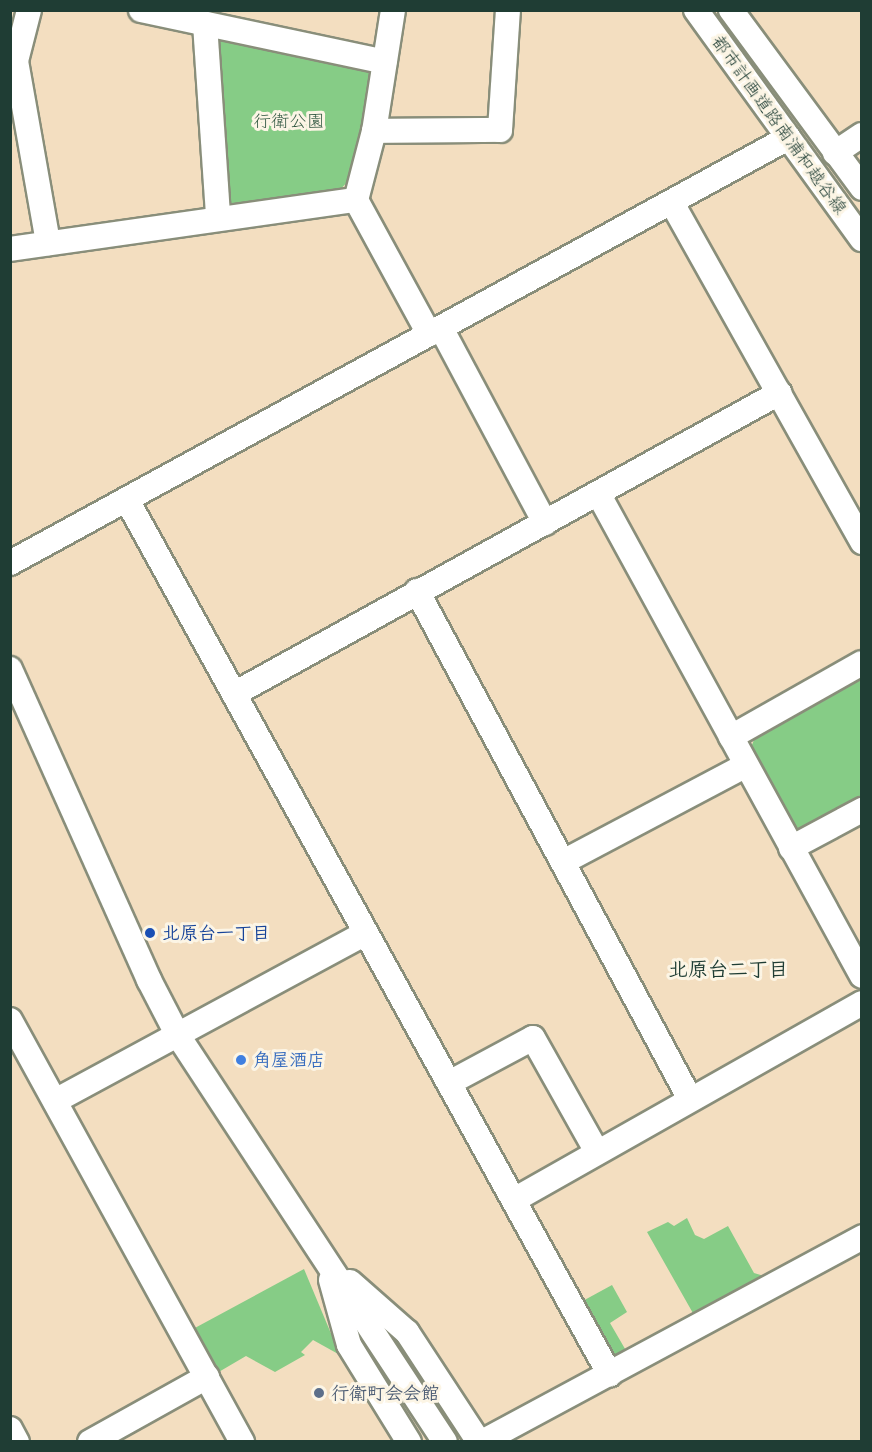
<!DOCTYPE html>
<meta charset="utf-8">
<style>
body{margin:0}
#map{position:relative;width:872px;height:1452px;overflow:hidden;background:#f3dec0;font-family:Delius,"Klee One",sans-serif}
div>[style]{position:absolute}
.green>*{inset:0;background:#86cc86}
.roads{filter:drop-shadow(2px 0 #898e7a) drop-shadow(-2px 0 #898e7a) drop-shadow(0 2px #898e7a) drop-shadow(0 -2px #898e7a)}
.minor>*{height:24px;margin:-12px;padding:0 12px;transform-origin:12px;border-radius:12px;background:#fff}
.dots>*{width:16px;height:16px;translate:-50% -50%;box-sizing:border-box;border:3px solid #fcf5e5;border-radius:50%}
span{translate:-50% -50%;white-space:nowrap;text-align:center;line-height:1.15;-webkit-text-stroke:6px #fcf5e5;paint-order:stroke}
.park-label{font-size:18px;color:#345a44}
.street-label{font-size:18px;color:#1f3d34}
.transit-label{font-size:18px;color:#164399;font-weight:700}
.left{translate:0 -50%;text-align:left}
.shop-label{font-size:18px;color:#366cbe;font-weight:700}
.service-label{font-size:18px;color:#4e5e75;font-weight:700}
.neighbourhood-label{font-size:20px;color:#1f3d34;font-weight:700}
.frame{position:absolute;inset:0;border:12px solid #1f3d34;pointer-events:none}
</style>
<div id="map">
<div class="green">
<div style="clip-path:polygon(224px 34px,360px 59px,372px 78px,352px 177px,337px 193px,230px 207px,218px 195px,212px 41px)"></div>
<div style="clip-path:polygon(861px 674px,861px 806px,794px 832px,750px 750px,757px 732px)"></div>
<div style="clip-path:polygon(687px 1218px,695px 1235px,704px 1239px,728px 1226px,754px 1273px,764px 1276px,694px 1315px,647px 1232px,668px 1222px,674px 1226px)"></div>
<div style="clip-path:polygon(304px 1269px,340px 1355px,313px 1340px,301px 1352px,305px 1355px,275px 1372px,246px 1356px,217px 1373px,193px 1329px)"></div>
<div style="clip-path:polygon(612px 1285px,627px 1312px,610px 1323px,628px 1354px,623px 1357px,605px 1351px,579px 1303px)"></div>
</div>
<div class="roads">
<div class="minor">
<div style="left:29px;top:10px;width:53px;rotate:104.3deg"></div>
<div style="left:16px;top:61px;width:185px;rotate:80deg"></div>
<div style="left:141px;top:10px;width:249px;rotate:12deg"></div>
<div style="left:393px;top:10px;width:122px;rotate:98.9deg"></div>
<div style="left:374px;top:131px;width:71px;rotate:104.6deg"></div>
<div style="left:356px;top:200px;width:153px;rotate:61.4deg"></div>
<div style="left:696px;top:10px;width:283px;rotate:54.1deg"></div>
<div style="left:731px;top:10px;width:221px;rotate:53.6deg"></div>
<div style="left:205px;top:24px;width:193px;rotate:86.1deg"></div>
<div style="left:374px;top:131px;width:126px;rotate:-0.5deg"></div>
<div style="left:500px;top:130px;width:120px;rotate:-86.2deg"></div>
<div style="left:835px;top:153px;width:32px;rotate:-34deg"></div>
<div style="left:672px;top:203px;width:389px;rotate:60.7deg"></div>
<div style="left:10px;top:249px;width:349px;rotate:-8.1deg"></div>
<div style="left:441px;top:328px;width:221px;rotate:61.9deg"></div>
<div style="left:599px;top:495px;width:548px;rotate:61.33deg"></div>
<div style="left:127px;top:500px;width:999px;rotate:61.1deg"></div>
<div style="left:10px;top:563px;width:887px;rotate:-28.65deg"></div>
<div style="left:417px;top:591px;width:577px;rotate:61.75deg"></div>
<div style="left:10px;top:669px;width:341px;rotate:65.9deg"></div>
<div style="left:149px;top:980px;width:61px;rotate:62.6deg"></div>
<div style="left:177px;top:1034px;width:488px;rotate:56.7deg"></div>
<div style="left:234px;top:694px;width:623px;rotate:-28.91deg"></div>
<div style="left:731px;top:737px;width:150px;rotate:-29.5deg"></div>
<div style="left:791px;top:848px;width:81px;rotate:-28.2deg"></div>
<div style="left:563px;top:862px;width:207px;rotate:-27.9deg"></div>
<div style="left:10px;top:1020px;width:482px;rotate:61.2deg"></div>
<div style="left:449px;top:1083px;width:95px;rotate:-28.2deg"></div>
<div style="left:533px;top:1038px;width:131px;rotate:60.7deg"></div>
<div style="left:55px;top:1101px;width:353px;rotate:-28.4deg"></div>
<div style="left:514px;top:1200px;width:400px;rotate:-29.5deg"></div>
<div style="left:331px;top:1280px;width:67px;rotate:74.5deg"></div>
<div style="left:349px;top:1345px;width:114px;rotate:58.3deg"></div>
<div style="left:350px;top:1282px;width:76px;rotate:41.3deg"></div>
<div style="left:407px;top:1332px;width:131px;rotate:56.8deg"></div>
<div style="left:10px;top:1429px;width:15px;rotate:62deg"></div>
<div style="left:90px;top:1442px;width:134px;rotate:-29.1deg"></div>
<div style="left:482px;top:1442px;width:432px;rotate:-28.3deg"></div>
</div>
</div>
<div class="dots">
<div style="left:150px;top:933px;background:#1a4fb4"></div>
<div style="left:241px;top:1060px;background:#3f7fe0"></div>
<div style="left:319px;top:1393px;background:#5c6f8a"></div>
</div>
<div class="park-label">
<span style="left:289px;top:121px">行衛公園</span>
</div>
<div class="street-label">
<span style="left:779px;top:125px;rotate:54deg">都市計画道路南浦和越谷線</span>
</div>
<div class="transit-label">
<span class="left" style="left:162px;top:933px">北原台一丁目</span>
</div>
<div class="shop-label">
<span class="left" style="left:253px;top:1060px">角屋酒店</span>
</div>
<div class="service-label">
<span class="left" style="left:331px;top:1393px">行衛町会会館</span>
</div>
<div class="neighbourhood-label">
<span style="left:728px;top:968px">北原台二丁目</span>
</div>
<div class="frame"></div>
</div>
